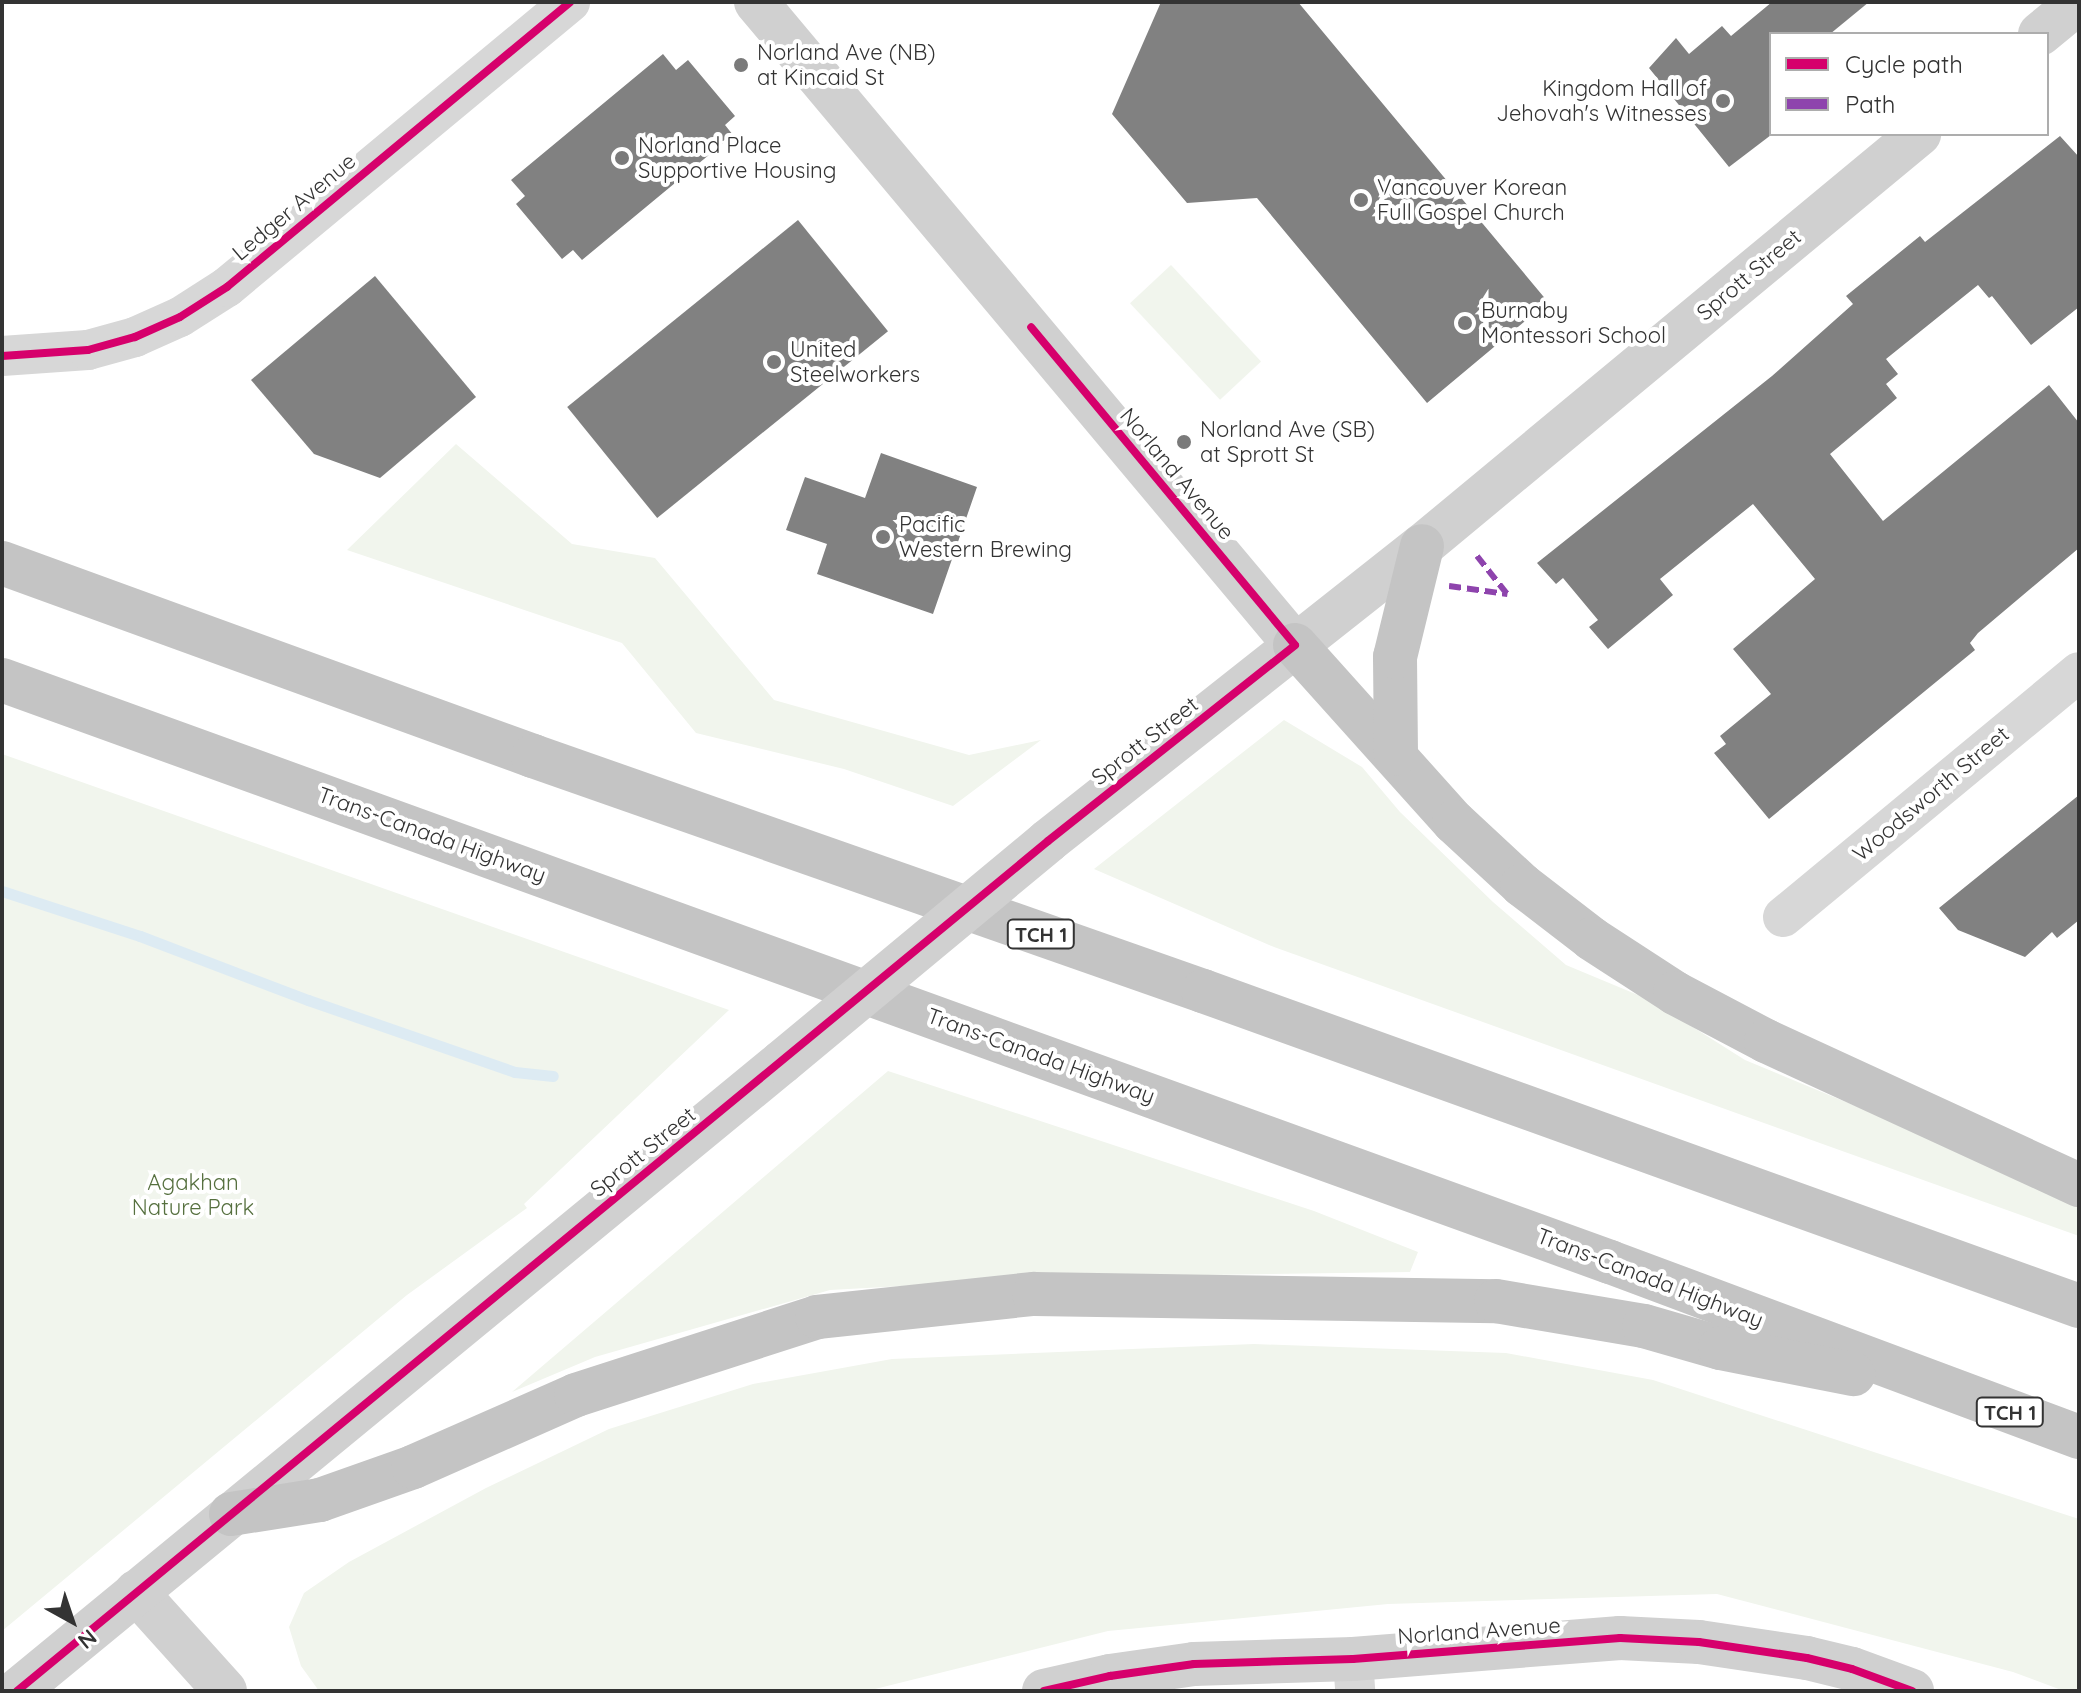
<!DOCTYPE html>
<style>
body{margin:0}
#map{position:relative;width:2081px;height:1693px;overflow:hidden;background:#fff;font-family:Quicksand,sans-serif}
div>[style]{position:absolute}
.green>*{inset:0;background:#f1f5ed;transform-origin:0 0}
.stream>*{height:11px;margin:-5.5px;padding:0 5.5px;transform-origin:5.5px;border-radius:5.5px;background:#ddebf3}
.building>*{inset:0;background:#818181;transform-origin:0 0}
.street>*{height:40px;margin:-20px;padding:0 20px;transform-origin:20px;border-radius:20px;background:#d7d7d7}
.secondary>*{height:44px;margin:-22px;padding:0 22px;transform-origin:22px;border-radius:22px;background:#d0d0d0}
.highway>*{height:44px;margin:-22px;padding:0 22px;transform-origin:22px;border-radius:22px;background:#c4c4c4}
.secondary-bridge>*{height:44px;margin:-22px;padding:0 22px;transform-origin:22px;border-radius:22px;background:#d0d0d0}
.quiet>*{height:6px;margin-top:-3px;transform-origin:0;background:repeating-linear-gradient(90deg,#8e44ad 0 12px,transparent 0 18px)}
.cycleway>*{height:8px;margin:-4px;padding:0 4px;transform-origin:4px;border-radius:4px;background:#d6006c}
.dots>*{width:22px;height:22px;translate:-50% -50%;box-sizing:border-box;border:4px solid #fff;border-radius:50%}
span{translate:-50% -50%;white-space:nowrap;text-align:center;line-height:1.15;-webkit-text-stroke:8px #fff;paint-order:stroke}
.shield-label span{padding:2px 6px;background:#fff;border:2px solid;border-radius:6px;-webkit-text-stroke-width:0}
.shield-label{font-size:20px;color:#333;font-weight:700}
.poi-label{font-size:22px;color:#333}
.left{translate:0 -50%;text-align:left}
.right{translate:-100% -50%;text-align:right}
.street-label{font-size:22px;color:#333}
.park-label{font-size:22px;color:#56703f}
.frame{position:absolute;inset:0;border:4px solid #333;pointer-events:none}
.legend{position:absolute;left:1769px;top:32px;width:280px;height:104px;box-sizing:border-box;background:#fff;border:2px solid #adadad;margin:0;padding:10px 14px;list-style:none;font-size:24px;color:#333}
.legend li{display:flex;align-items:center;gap:16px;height:40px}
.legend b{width:40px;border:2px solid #adadad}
.north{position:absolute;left:32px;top:1581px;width:80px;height:80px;-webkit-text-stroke:6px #fff;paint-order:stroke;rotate:140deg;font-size:22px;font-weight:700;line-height:32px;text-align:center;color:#333}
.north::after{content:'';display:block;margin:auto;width:28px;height:36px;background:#333;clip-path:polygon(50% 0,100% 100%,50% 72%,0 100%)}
</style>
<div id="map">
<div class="green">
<div style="left:1171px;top:265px;width:132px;height:56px;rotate:47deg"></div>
<div style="clip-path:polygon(456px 444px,572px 544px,655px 558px,774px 700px,969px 755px,1041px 740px,953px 806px,844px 769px,696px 733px,622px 643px,347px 550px)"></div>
<div style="clip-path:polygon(1284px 720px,1362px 767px,1400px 812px,1493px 902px,1566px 965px,1650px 1000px,1745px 1060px,2079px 1199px,2079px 1236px,1274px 947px,1094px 869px)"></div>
<div style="clip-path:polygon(2px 754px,729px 1010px,524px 1204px,527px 1208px,407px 1295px,2px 1631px)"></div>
<div style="clip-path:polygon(888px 1071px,1314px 1211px,1418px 1252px,1410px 1272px,1071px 1277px,830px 1290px,595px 1357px,512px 1392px)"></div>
<div style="clip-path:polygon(1254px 1344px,1506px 1353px,1653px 1380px,2079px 1519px,2079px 1691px,2064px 1691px,2013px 1672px,1717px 1594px,1388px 1604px,1108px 1631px,867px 1691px,319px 1691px,301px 1666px,289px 1627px,304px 1593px,349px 1562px,486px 1488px,609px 1429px,753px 1384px,892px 1359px)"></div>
</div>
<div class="stream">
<div style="left:2px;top:891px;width:145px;rotate:18.1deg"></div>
<div style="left:140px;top:936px;width:180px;rotate:20.9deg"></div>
<div style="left:308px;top:1000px;width:219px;rotate:19.2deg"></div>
<div style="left:515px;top:1072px;width:38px;rotate:6deg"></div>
</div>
<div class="building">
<div style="clip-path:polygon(1161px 2px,1298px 2px,1548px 302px,1427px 403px,1257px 198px,1187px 203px,1112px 114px)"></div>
<div style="clip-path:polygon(1772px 2px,1869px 2px,1830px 34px,1771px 34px,1771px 135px,1729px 167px,1649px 68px,1676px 38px,1689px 54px,1722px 26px,1731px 36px)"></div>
<div style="clip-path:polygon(663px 54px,676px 70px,688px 60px,735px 116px,725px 125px,733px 135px,582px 260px,573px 250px,562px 259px,516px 204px,525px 196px,511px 180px)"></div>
<div style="clip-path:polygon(2060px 136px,2079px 157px,2079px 307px,2031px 345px,1992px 296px,1989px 298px,1978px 285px,1886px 359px,1898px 374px,1886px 384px,1897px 398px,1830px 454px,1883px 521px,2049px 385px,2079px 423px,2079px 548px,1978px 633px,1970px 643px,1975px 650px,1769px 819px,1714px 753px,1726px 744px,1720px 736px,1771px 694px,1733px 649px,1815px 579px,1753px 504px,1660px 579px,1673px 595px,1608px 649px,1589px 627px,1598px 620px,1563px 578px,1556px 584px,1537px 563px,1772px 376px,1853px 304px,1846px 296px,1920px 236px,1925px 242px)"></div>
<div style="left:798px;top:220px;width:143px;height:297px;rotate:51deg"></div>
<div style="clip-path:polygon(375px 276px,476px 397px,380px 478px,314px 454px,251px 380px)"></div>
<div style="clip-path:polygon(881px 453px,977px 487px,933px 614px,817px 574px,827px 544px,786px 530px,805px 477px,865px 498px)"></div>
<div style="clip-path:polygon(2079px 795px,2079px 920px,2057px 938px,2052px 932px,2025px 957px,1958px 930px,1939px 908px)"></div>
</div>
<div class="street">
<div style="left:2px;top:356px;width:86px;rotate:-4deg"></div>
<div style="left:88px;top:350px;width:49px;rotate:-15.5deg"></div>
<div style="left:135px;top:337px;width:49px;rotate:-24deg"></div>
<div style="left:180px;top:317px;width:56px;rotate:-32.6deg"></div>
<div style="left:227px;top:287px;width:446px;rotate:-39.7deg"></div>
<div style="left:1783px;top:917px;width:384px;rotate:-39.6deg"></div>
<div style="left:1353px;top:1659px;width:32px;rotate:86deg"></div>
</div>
<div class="secondary">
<div style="left:756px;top:2px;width:839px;rotate:50.03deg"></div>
<div style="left:2040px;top:34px;width:50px;rotate:-39.4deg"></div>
<div style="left:1048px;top:841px;width:476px;rotate:-38.3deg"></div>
<div style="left:1422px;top:546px;width:646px;rotate:-39.66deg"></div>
<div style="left:136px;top:1592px;width:133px;rotate:48deg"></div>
<div style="left:17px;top:1691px;width:990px;rotate:-39.43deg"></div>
<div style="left:1044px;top:1691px;width:68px;rotate:-12.8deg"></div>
<div style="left:1110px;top:1676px;width:85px;rotate:-8.1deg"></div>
<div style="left:1194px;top:1664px;width:159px;rotate:-1.8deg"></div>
<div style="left:1353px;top:1659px;width:268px;rotate:-4.5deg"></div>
<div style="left:1620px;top:1638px;width:79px;rotate:2.9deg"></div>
<div style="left:1699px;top:1642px;width:109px;rotate:8.4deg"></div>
<div style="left:1807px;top:1658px;width:46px;rotate:13.7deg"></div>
<div style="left:1852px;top:1669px;width:64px;rotate:20.1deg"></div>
</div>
<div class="highway">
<div style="left:2px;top:563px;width:565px;rotate:19.97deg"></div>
<div style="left:533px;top:756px;width:710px;rotate:19.33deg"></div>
<div style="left:1203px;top:991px;width:931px;rotate:19.78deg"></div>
<div style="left:1295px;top:645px;width:238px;rotate:48.1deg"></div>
<div style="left:1454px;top:822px;width:93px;rotate:42.8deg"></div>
<div style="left:1522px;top:885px;width:88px;rotate:37.6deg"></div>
<div style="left:1592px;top:939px;width:99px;rotate:33deg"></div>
<div style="left:1675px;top:993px;width:103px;rotate:27.8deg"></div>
<div style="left:1766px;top:1041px;width:345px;rotate:24.7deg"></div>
<div style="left:2px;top:680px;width:1710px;rotate:19.9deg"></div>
<div style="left:1610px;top:1262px;width:501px;rotate:20.46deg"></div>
<div style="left:1396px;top:754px;width:97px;rotate:-90.6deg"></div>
<div style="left:1395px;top:657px;width:114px;rotate:-76.3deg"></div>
<div style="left:231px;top:1514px;width:90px;rotate:-8.9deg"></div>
<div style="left:320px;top:1500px;width:99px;rotate:-19.5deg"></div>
<div style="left:413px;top:1467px;width:178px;rotate:-23.8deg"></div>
<div style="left:576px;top:1395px;width:253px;rotate:-17.9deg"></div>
<div style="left:817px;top:1317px;width:218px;rotate:-6.1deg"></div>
<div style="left:1034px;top:1294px;width:462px;rotate:0.9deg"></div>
<div style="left:1496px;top:1301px;width:150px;rotate:9.6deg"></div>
<div style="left:1644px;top:1326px;width:79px;rotate:16.1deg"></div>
<div style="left:1720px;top:1348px;width:136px;rotate:11.1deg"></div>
</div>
<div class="secondary-bridge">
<div style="left:782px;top:1062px;width:346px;rotate:-39.7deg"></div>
</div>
<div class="quiet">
<div style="left:1477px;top:556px;width:48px;rotate:51.7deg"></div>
<div style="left:1449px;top:586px;width:59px;rotate:7.9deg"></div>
</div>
<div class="cycleway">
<div style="left:2px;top:356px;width:86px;rotate:-4deg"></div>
<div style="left:88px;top:350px;width:49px;rotate:-15.5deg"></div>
<div style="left:135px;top:337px;width:49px;rotate:-24deg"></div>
<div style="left:180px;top:317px;width:56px;rotate:-32.6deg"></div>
<div style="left:227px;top:287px;width:446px;rotate:-39.7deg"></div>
<div style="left:17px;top:1691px;width:1336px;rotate:-39.5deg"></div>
<div style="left:1048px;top:841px;width:315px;rotate:-38.4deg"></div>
<div style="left:1295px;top:645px;width:413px;rotate:-129.7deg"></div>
<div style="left:1044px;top:1691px;width:68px;rotate:-12.8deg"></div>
<div style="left:1110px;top:1676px;width:85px;rotate:-8.1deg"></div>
<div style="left:1194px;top:1664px;width:159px;rotate:-1.8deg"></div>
<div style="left:1353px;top:1659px;width:268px;rotate:-4.5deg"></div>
<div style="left:1620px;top:1638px;width:79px;rotate:2.9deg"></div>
<div style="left:1699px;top:1642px;width:109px;rotate:8.4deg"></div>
<div style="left:1807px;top:1658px;width:46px;rotate:13.7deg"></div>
<div style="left:1852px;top:1669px;width:64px;rotate:20.1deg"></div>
</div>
<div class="dots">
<div style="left:741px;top:65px;background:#7a7a7a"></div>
<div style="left:1723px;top:101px;background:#7a7a7a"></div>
<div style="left:622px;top:158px;background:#7a7a7a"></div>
<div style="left:1361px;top:200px;background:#7a7a7a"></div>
<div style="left:1465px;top:323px;background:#7a7a7a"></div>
<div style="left:774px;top:362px;background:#7a7a7a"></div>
<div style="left:1184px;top:442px;background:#7a7a7a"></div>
<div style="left:883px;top:537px;background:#7a7a7a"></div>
</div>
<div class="shield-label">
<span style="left:1041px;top:934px">TCH 1</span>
<span style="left:2010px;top:1412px">TCH 1</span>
</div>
<div class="poi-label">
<span class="left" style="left:757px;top:65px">Norland Ave (NB)<br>at Kincaid St</span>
<span class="right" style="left:1707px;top:101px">Kingdom Hall of<br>Jehovah's Witnesses</span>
<span class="left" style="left:638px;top:158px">Norland Place<br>Supportive Housing</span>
<span class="left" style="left:1377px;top:200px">Vancouver Korean<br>Full Gospel Church</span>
<span class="left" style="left:1481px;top:323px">Burnaby<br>Montessori School</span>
<span class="left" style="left:790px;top:362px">United<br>Steelworkers</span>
<span class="left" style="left:1200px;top:442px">Norland Ave (SB)<br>at Sprott St</span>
<span class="left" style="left:899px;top:537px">Pacific<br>Western Brewing</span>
</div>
<div class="street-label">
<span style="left:294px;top:207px;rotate:-40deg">Ledger Avenue</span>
<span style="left:1749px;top:275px;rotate:-40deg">Sprott Street</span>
<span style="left:1177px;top:474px;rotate:50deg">Norland Avenue</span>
<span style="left:1145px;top:741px;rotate:-38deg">Sprott Street</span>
<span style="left:1931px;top:794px;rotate:-40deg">Woodsworth Street</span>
<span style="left:432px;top:835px;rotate:20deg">Trans-Canada Highway</span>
<span style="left:1041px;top:1056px;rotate:20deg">Trans-Canada Highway</span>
<span style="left:643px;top:1152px;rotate:-39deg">Sprott Street</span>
<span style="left:1650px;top:1278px;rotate:21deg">Trans-Canada Highway</span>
<span style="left:1479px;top:1631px;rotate:-4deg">Norland Avenue</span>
</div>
<div class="park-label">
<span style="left:193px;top:1195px">Agakhan<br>Nature Park</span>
</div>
<div class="frame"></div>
<ul class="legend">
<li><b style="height:10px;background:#d6006c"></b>Cycle path</li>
<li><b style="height:10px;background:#8e44ad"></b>Path</li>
</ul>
<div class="north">N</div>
</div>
